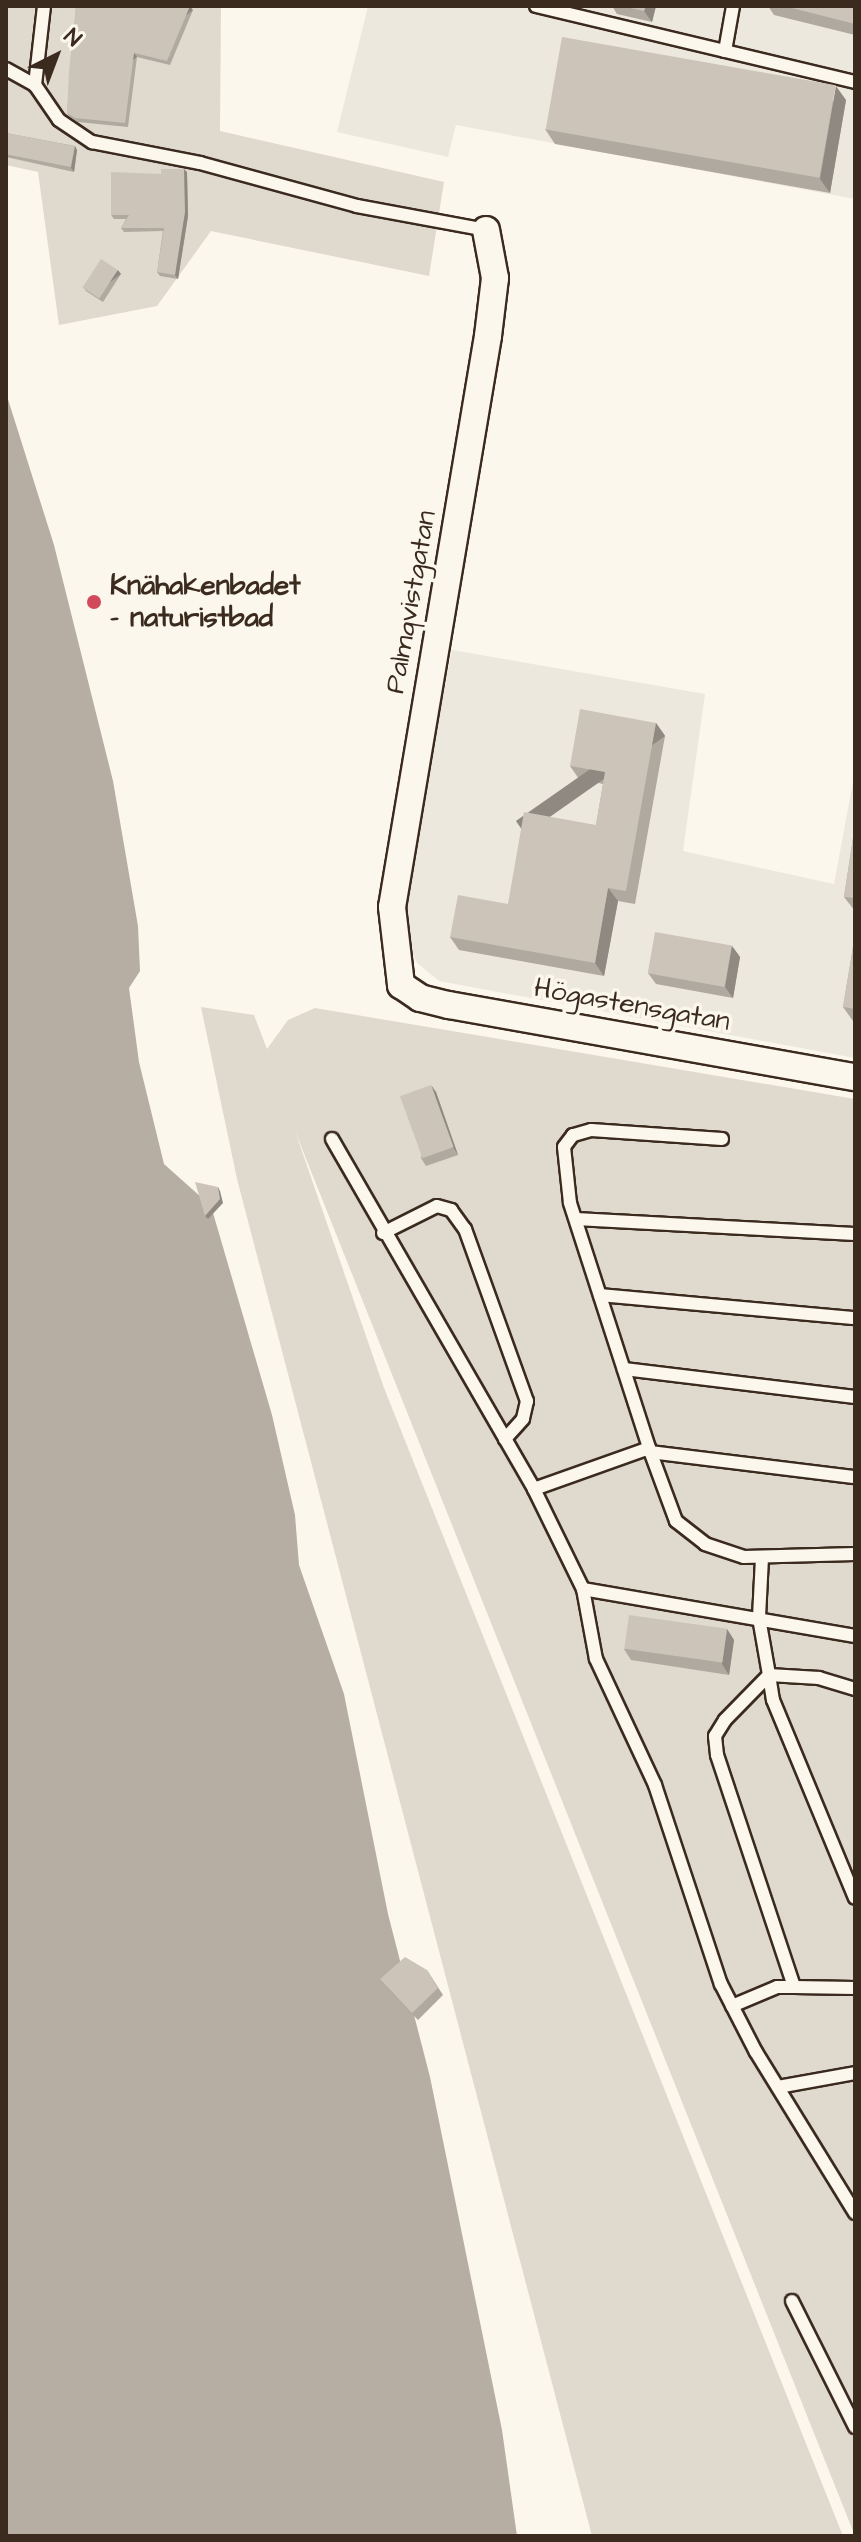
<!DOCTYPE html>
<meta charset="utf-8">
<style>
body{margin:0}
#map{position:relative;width:861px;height:2542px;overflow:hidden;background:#fbf7ec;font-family:"Architects Daughter",sans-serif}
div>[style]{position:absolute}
.built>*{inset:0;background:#ede8dd}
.green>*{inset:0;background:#dfd9ce}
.water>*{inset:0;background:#b6aea2}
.roads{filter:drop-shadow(2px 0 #3b2a1e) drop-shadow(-2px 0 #3b2a1e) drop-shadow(0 2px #3b2a1e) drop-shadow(0 -2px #3b2a1e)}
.lane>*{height:12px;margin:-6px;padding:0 6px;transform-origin:6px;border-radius:6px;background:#fbf7ec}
.street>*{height:26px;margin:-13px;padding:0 13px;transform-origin:13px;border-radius:13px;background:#fbf7ec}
.wall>*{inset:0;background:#afa99f}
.shaded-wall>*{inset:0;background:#8f8982;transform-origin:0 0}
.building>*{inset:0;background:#ccc4b9;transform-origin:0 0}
.dots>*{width:22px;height:22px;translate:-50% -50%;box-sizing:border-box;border:4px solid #fbf7ec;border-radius:50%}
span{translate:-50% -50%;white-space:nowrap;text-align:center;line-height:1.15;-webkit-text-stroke:7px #fbf7ec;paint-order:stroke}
.poi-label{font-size:28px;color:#3b2a1e;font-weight:700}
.left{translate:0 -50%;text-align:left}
.street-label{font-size:28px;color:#3b2a1e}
.frame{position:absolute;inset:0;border:8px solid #3b2a1e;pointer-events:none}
.north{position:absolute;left:16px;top:16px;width:80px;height:80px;-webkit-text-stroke:6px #fbf7ec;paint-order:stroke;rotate:42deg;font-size:22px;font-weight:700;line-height:32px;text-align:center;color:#3b2a1e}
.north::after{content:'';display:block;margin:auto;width:28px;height:36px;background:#3b2a1e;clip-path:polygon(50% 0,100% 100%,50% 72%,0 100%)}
</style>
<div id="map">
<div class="built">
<div style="clip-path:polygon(368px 6px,855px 6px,855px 199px,456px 125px,448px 157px,337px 132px)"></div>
<div style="clip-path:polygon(452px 650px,705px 694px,683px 851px,834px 884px,855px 771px,855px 1058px,439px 981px,417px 963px,406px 940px,404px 900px)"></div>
</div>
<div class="green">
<div style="clip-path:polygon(6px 6px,221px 6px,220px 131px,444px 182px,429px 276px,211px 231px,157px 306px,59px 325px,38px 172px,6px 165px)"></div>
<div style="clip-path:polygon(201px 1007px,254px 1015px,267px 1049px,288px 1020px,315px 1008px,855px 1099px,855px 2536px,295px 1131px,384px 1388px,843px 2536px,592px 2536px,237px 1179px)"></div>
</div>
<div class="water">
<div style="clip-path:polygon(6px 393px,54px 545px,113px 781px,138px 926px,140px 971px,129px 988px,139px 1062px,164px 1164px,211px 1206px,272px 1415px,295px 1515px,299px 1565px,344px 1694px,388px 1914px,430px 2077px,502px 2430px,517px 2536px,6px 2536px)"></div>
</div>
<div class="roads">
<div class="lane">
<div style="left:44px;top:6px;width:80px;rotate:96.5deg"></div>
<div style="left:35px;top:85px;width:42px;rotate:55.6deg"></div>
<div style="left:59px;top:120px;width:40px;rotate:34deg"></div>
<div style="left:92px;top:142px;width:110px;rotate:11deg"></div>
<div style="left:200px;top:163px;width:163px;rotate:15.3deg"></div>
<div style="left:357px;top:206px;width:131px;rotate:10.5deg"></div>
<div style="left:536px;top:6px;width:328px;rotate:13.4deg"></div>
<div style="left:725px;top:51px;width:46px;rotate:-79.9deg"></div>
<div style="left:6px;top:69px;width:33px;rotate:29deg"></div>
<div style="left:332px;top:1139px;width:404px;rotate:60deg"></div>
<div style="left:534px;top:1489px;width:111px;rotate:63.9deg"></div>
<div style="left:583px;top:1589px;width:71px;rotate:79.5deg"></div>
<div style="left:596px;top:1659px;width:139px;rotate:64.9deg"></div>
<div style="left:655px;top:1785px;width:210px;rotate:71.7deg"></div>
<div style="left:721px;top:1984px;width:76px;rotate:62.8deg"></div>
<div style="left:756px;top:2052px;width:189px;rotate:58.4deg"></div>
<div style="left:722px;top:1139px;width:131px;rotate:-176.1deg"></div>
<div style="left:591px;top:1130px;width:19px;rotate:164deg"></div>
<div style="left:573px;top:1135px;width:15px;rotate:127deg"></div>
<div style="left:564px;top:1147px;width:56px;rotate:83.9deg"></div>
<div style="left:570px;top:1203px;width:257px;rotate:72.1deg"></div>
<div style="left:649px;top:1448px;width:78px;rotate:69.7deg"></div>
<div style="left:676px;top:1521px;width:37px;rotate:38deg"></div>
<div style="left:705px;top:1544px;width:41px;rotate:18.4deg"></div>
<div style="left:744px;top:1557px;width:111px;rotate:-1.5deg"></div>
<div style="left:576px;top:1219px;width:279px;rotate:3.1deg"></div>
<div style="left:383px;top:1233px;width:60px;rotate:-26.6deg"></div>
<div style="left:437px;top:1206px;width:15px;rotate:16deg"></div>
<div style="left:451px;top:1210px;width:24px;rotate:54deg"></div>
<div style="left:465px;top:1229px;width:183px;rotate:70.2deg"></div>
<div style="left:527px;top:1401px;width:18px;rotate:103deg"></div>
<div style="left:523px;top:1419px;width:27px;rotate:132deg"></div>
<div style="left:600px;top:1295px;width:256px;rotate:5.2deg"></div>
<div style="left:624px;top:1369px;width:233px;rotate:6.9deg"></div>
<div style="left:650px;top:1452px;width:207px;rotate:7deg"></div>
<div style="left:534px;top:1489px;width:122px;rotate:-19.6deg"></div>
<div style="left:762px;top:1558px;width:60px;rotate:92.9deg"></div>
<div style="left:759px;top:1618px;width:58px;rotate:80deg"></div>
<div style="left:769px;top:1675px;width:63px;rotate:134.4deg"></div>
<div style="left:725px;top:1720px;width:19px;rotate:122deg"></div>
<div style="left:715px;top:1736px;width:19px;rotate:84deg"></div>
<div style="left:717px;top:1755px;width:244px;rotate:71.6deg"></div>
<div style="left:794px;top:1987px;width:61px;rotate:0.9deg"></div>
<div style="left:583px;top:1589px;width:276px;rotate:9.8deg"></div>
<div style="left:855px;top:1689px;width:38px;rotate:-163deg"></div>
<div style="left:819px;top:1678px;width:50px;rotate:-176.6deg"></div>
<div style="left:769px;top:1675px;width:25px;rotate:81deg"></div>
<div style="left:773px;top:1700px;width:214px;rotate:67.5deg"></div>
<div style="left:732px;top:2006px;width:49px;rotate:-22.9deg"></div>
<div style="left:777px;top:1987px;width:17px"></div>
<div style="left:778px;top:2087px;width:78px;rotate:-10.3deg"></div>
<div style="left:792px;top:2301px;width:141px;rotate:63.4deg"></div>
</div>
<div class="street">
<div style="left:486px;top:230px;width:49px;rotate:79.4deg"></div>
<div style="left:495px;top:278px;width:58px;rotate:96.9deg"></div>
<div style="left:488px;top:336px;width:579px;rotate:99.54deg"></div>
<div style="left:392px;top:907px;width:79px;rotate:83.4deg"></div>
<div style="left:401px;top:985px;width:23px;rotate:34deg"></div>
<div style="left:420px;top:998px;width:30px;rotate:14deg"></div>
<div style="left:449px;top:1005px;width:412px;rotate:10.1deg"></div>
</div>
</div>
<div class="wall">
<div style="clip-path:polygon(76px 6px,193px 10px,170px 65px,137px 57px,128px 127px,78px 122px,70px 117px,67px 113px)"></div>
<div style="clip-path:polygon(612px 6px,656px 6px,652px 22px,617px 14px)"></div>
<div style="clip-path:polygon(768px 6px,855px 6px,855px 35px,774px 15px)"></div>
<div style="clip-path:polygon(846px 100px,830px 193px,555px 144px,545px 129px)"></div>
<div style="clip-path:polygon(6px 133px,75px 146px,77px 150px,74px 172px,6px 157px)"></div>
<div style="clip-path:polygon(187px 172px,188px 216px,178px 279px,160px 276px,157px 272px,163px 231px,124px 232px,121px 228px,126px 219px,114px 219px,111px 215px,161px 174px)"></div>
<div style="clip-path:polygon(121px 274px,103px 302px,86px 291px,84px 288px)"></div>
<div style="clip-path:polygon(656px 723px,665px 736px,635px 904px,618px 901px,604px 976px,459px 950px,450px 937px,508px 904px,596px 825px,603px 784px,579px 779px,570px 766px)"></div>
<div style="clip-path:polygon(855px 825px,855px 911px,844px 897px)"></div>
<div style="clip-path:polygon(855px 935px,855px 1021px,853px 1021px,843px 1007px)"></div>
<div style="clip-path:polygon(732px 946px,740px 957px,733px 998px,656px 984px,648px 973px)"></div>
<div style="clip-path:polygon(436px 1092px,458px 1155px,426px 1166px,421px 1158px)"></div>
<div style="clip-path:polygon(727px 1629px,734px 1640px,729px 1675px,631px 1660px,624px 1649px)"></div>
<div style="clip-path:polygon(427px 1970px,443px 1995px,418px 2020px,386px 1987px,380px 1979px)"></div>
</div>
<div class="shaded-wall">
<div style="left:190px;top:6px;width:5px;height:60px;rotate:53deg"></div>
<div style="clip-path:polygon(646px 6px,656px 6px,652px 22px,644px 11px)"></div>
<div style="left:134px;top:53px;width:5px;height:71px;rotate:53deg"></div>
<div style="clip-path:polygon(836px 86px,846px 100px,830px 193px,820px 179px)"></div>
<div style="clip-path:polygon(75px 146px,77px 150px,74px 172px,71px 168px)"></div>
<div style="clip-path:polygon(184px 169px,187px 172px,188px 216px,178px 279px,175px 275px)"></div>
<div style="left:118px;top:270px;width:5px;height:33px;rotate:53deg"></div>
<div style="left:656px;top:723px;width:16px;height:171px;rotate:55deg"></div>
<div style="clip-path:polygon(608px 888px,618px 901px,604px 976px,595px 963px)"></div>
<div style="clip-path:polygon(732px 946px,740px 957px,733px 998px,725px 987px)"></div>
<div style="clip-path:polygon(431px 1085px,436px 1092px,458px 1155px,453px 1147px)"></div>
<div style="clip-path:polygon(218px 1187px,220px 1191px,223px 1203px,208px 1219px,205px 1216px)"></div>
<div style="clip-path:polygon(727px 1629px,734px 1640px,729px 1675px,722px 1664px)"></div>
</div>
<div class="building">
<div style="clip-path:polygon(76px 6px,190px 6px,167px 61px,134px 53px,125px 123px,75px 118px,67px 113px,69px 71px)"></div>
<div style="clip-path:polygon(622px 6px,646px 6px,644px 11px)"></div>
<div style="clip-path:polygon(784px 6px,855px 6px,855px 24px)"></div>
<div style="left:562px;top:37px;width:278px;height:94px;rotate:10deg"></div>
<div style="left:6px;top:133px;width:70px;height:21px;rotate:11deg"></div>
<div style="clip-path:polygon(161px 169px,184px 169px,185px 212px,175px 275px,157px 272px,164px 228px,121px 228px,129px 215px,111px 215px,111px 172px,161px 174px)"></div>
<div style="left:101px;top:259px;width:20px;height:34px;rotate:33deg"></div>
<div style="clip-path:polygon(580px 709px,656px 723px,626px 891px,608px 888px,595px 963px,450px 937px,458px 895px,508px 904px,524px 812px,596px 825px,605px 772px,570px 766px)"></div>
<div style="clip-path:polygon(855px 825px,855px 898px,844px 897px)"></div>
<div style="left:655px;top:932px;width:78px;height:42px;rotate:10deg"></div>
<div style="clip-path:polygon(855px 935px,855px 1009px,843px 1007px)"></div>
<div style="left:431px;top:1085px;width:66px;height:33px;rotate:70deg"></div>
<div style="clip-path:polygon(195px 1182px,218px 1187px,220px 1199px,205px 1216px)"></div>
<div style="left:629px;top:1615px;width:99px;height:34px;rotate:8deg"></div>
<div style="clip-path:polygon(405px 1957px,427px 1970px,438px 1988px,412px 2013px,380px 1979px)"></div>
</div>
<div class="dots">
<div style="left:94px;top:602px;background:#d1495b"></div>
</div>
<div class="poi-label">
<span class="left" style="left:110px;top:602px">Knähakenbadet<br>- naturistbad</span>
</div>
<div class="street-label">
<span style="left:411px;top:602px;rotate:-80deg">Palmqvistgatan</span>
<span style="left:632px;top:1005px;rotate:10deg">Högastensgatan</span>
</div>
<div class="frame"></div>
<div class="north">N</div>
</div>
